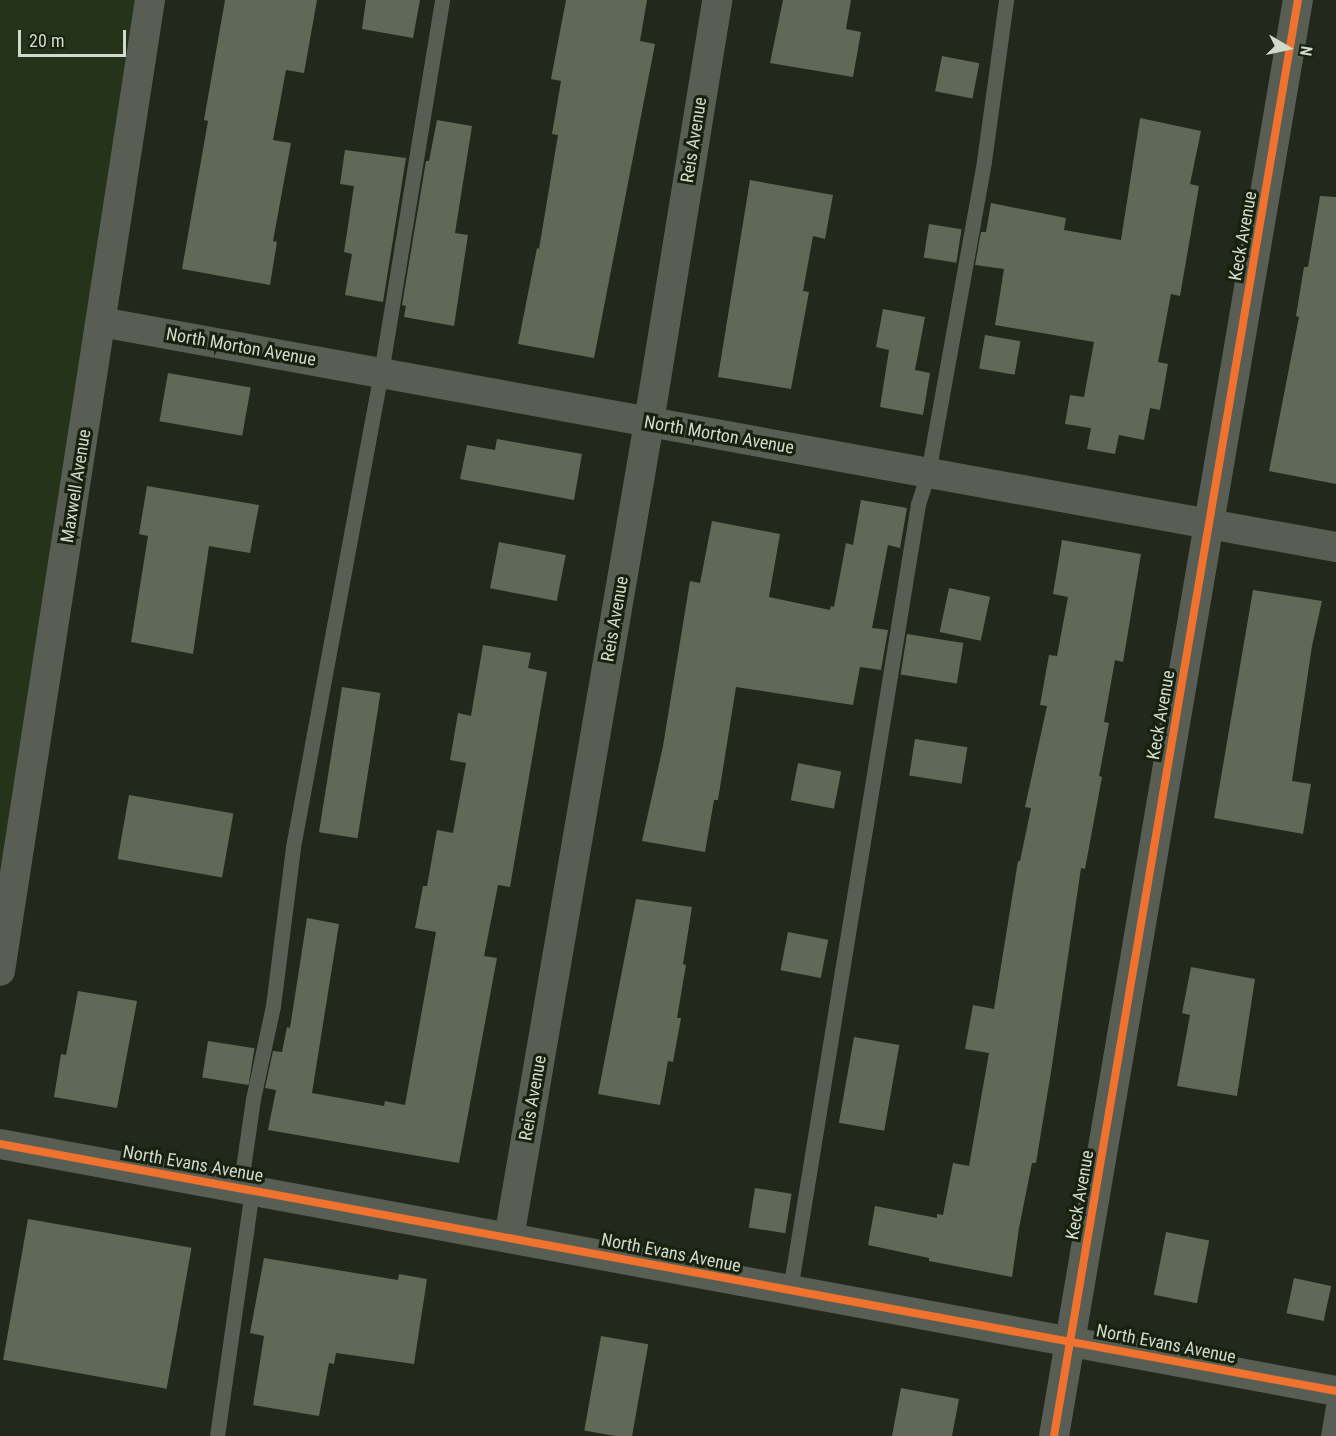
<!DOCTYPE html>
<style>
body{margin:0}
#map{position:relative;width:1336px;height:1436px;overflow:hidden;background:#22281c;font-family:"Roboto Condensed",sans-serif}
div>[style]{position:absolute}
.built>*{inset:0;background:#26331b}
.building>*{inset:0;background:#606958;transform-origin:0 0}
.service>*{height:15px;margin:-7.5px;padding:0 7.5px;transform-origin:7.5px;border-radius:7.5px;background:#585e54}
.minor>*{height:30px;margin:-15px;padding:0 15px;transform-origin:15px;border-radius:15px;background:#585e54}
.cycleway>*{height:8px;margin:-4px;padding:0 4px;transform-origin:4px;border-radius:4px;background:#ef722f}
span{translate:-50% -50%;white-space:nowrap;text-align:center;line-height:1.15;-webkit-text-stroke:6px #17220e;paint-order:stroke}
.street-label{font-size:18px;color:#d1d8cc}
.north{position:absolute;left:1258px;top:18px;width:60px;height:60px;-webkit-text-stroke:4px #17220e;paint-order:stroke;rotate:99deg;font-size:16px;font-weight:700;line-height:24px;text-align:center;color:#d1d8cc}
.north::after{content:'';display:block;margin:auto;width:21px;height:27px;background:#d1d8cc;clip-path:polygon(50% 0,100% 100%,50% 72%,0 100%)}
.scale{position:absolute;left:18px;top:30px;width:108px;height:27px;box-sizing:border-box;border:3px solid #d1d8cc;border-top:0;padding-left:8px;font-size:18px;line-height:21px;white-space:nowrap;color:#d1d8cc;-webkit-text-stroke:4px #17220e;paint-order:stroke}
</style>
<div id="map">
<div class="built">
<div style="clip-path:polygon(0 0,148px 0,0 958px)"></div>
</div>
<div class="building">
<div style="clip-path:polygon(225px 0,317px 0,304px 73px,286px 70px,273px 140px,291px 143px,273px 241px,277px 242px,270px 285px,182px 269px,208px 121px,204px 120px)"></div>
<div style="clip-path:polygon(366px 0,420px 0,413px 38px,362px 29px)"></div>
<div style="clip-path:polygon(566px 0,647px 0,640px 41px,655px 44px,594px 358px,518px 344px,537px 248px,539px 249px,558px 135px,552px 134px,561px 81px,551px 79px)"></div>
<div style="clip-path:polygon(783px 0,851px 0,846px 29px,861px 32px,853px 77px,770px 63px)"></div>
<div style="left:942px;top:56px;width:38px;height:36px;rotate:11deg"></div>
<div style="clip-path:polygon(1140px 118px,1201px 131px,1190px 184px,1199px 186px,1180px 296px,1171px 294px,1158px 362px,1168px 364px,1160px 410px,1150px 408px,1144px 440px,1119px 435px,1115px 454px,1087px 449px,1091px 428px,1065px 424px,1070px 395px,1084px 397px,1094px 342px,995px 325px,1004px 269px,975px 265px,981px 232px,986px 232px,991px 203px,1066px 218px,1064px 230px,1121px 240px)"></div>
<div style="clip-path:polygon(437px 120px,472px 126px,455px 233px,468px 235px,454px 326px,404px 317px,406px 306px,402px 305px,426px 161px,429px 161px)"></div>
<div style="clip-path:polygon(345px 150px,406px 158px,383px 302px,345px 295px,352px 254px,344px 252px,354px 186px,340px 184px)"></div>
<div style="clip-path:polygon(750px 180px,833px 195px,825px 239px,813px 236px,803px 291px,809px 292px,791px 389px,718px 377px)"></div>
<div style="clip-path:polygon(1320px 196px,1336px 197px,1336px 484px,1269px 471px,1299px 317px,1296px 316px,1304px 267px,1308px 267px)"></div>
<div style="left:929px;top:224px;width:33px;height:34px;rotate:9deg"></div>
<div style="clip-path:polygon(883px 309px,925px 317px,915px 370px,930px 373px,923px 415px,880px 407px,889px 350px,876px 347px)"></div>
<div style="left:985px;top:335px;width:36px;height:34px;rotate:10deg"></div>
<div style="left:168px;top:373px;width:84px;height:49px;rotate:10deg"></div>
<div style="clip-path:polygon(497px 439px,582px 454px,574px 500px,460px 479px,467px 445px,495px 450px)"></div>
<div style="clip-path:polygon(147px 486px,259px 505px,250px 553px,209px 546px,193px 654px,131px 642px,148px 536px,139px 534px)"></div>
<div style="clip-path:polygon(861px 500px,907px 508px,900px 548px,888px 545px,872px 628px,888px 630px,881px 670px,860px 667px,853px 705px,736px 687px,718px 800px,714px 800px,705px 852px,642px 841px,663px 746px,690px 581px,700px 583px,712px 521px,780px 534px,769px 597px,830px 610px,831px 606px,834px 607px,846px 543px,853px 545px)"></div>
<div style="clip-path:polygon(1062px 540px,1141px 554px,1123px 662px,1115px 660px,1104px 722px,1109px 723px,1099px 776px,1102px 777px,1085px 869px,1081px 868px,1051px 1072px,1036px 1163px,1032px 1163px,1019px 1228px,1012px 1277px,929px 1261px,929px 1258px,868px 1245px,875px 1206px,937px 1218px,937px 1214px,943px 1215px,953px 1163px,969px 1166px,989px 1053px,965px 1049px,973px 1005px,994px 1009px,1018px 861px,1020px 861px,1031px 808px,1025px 807px,1047px 706px,1040px 705px,1049px 655px,1057px 656px,1068px 597px,1053px 594px)"></div>
<div style="left:499px;top:542px;width:68px;height:47px;rotate:11deg"></div>
<div style="left:949px;top:588px;width:42px;height:45px;rotate:12deg"></div>
<div style="clip-path:polygon(1253px 590px,1322px 601px,1312px 646px,1292px 781px,1311px 784px,1303px 834px,1214px 818px)"></div>
<div style="left:907px;top:634px;width:57px;height:41px;rotate:9deg"></div>
<div style="clip-path:polygon(483px 645px,531px 653px,528px 668px,547px 672px,510px 887px,498px 885px,484px 956px,497px 958px,459px 1163px,268px 1130px,276px 1090px,265px 1088px,273px 1051px,282px 1052px,287px 1027px,290px 1028px,307px 918px,339px 924px,312px 1093px,384px 1106px,385px 1101px,405px 1105px,436px 932px,415px 928px,423px 886px,427px 886px,437px 830px,453px 833px,466px 763px,450px 760px,458px 713px,471px 716px)"></div>
<div style="left:342px;top:687px;width:39px;height:147px;rotate:9deg"></div>
<div style="left:915px;top:739px;width:53px;height:37px;rotate:9deg"></div>
<div style="left:798px;top:763px;width:44px;height:38px;rotate:11deg"></div>
<div style="left:129px;top:795px;width:106px;height:65px;rotate:10deg"></div>
<div style="clip-path:polygon(636px 899px,692px 907px,683px 964px,686px 965px,677px 1018px,681px 1018px,673px 1062px,668px 1061px,660px 1105px,598px 1094px)"></div>
<div style="left:788px;top:932px;width:41px;height:39px;rotate:11deg"></div>
<div style="clip-path:polygon(1191px 967px,1255px 979px,1237px 1096px,1177px 1086px,1190px 1015px,1182px 1013px)"></div>
<div style="clip-path:polygon(78px 991px,137px 1001px,117px 1108px,54px 1097px,61px 1054px,66px 1055px)"></div>
<div style="left:854px;top:1037px;width:46px;height:87px;rotate:10deg"></div>
<div style="left:208px;top:1041px;width:47px;height:37px;rotate:9deg"></div>
<div style="left:755px;top:1188px;width:37px;height:40px;rotate:9deg"></div>
<div style="left:28px;top:1219px;width:166px;height:143px;rotate:10deg"></div>
<div style="left:1166px;top:1232px;width:44px;height:64px;rotate:11deg"></div>
<div style="clip-path:polygon(264px 1258px,398px 1280px,399px 1274px,427px 1279px,414px 1364px,336px 1353px,334px 1364px,329px 1363px,319px 1416px,253px 1405px,264px 1336px,250px 1333px)"></div>
<div style="left:1294px;top:1278px;width:38px;height:36px;rotate:12deg"></div>
<div style="left:601px;top:1336px;width:48px;height:96px;rotate:10deg"></div>
<div style="clip-path:polygon(901px 1388px,959px 1399px,952px 1436px,892px 1436px)"></div>
</div>
<div class="service">
<div style="left:240px;top:1189px;width:91px;rotate:-81.8deg"></div>
<div style="left:253px;top:1099px;width:95px;rotate:-77.9deg"></div>
<div style="left:273px;top:1006px;width:160px;rotate:-82.8deg"></div>
<div style="left:293px;top:847px;width:482px;rotate:-79.5deg"></div>
<div style="left:381px;top:373px;width:378px;rotate:-80.7deg"></div>
<div style="left:790px;top:1290px;width:796px;rotate:-80.75deg"></div>
<div style="left:918px;top:504px;width:33px;rotate:-72deg"></div>
<div style="left:928px;top:473px;width:317px;rotate:-79.8deg"></div>
<div style="left:984px;top:161px;width:162px;rotate:-82.2deg"></div>
<div style="left:217px;top:1436px;width:248px;rotate:-81.9deg"></div>
<div style="left:1328px;top:1436px;width:49px;rotate:-80.5deg"></div>
</div>
<div class="minor">
<div style="left:101px;top:322px;width:1255px;rotate:10.33deg"></div>
<div style="left:0;top:971px;width:983px;rotate:-81.22deg"></div>
<div style="left:0;top:1144px;width:1359px;rotate:10.47deg"></div>
<div style="left:509px;top:1238px;width:828px;rotate:-80.26deg"></div>
<div style="left:649px;top:422px;width:427px;rotate:-80.8deg"></div>
<div style="left:1054px;top:1436px;width:1457px;rotate:-80.36deg"></div>
</div>
<div class="cycleway">
<div style="left:0;top:1144px;width:1359px;rotate:10.47deg"></div>
<div style="left:1054px;top:1436px;width:1457px;rotate:-80.36deg"></div>
</div>
<div class="street-label">
<span style="left:694px;top:140px;rotate:-81deg">Reis Avenue</span>
<span style="left:1243px;top:236px;rotate:-80deg">Keck Avenue</span>
<span style="left:241px;top:347px;rotate:10deg">North Morton Avenue</span>
<span style="left:719px;top:435px;rotate:10deg">North Morton Avenue</span>
<span style="left:76px;top:486px;rotate:-81deg">Maxwell Avenue</span>
<span style="left:615px;top:619px;rotate:-80deg">Reis Avenue</span>
<span style="left:1161px;top:715px;rotate:-80deg">Keck Avenue</span>
<span style="left:533px;top:1098px;rotate:-80deg">Reis Avenue</span>
<span style="left:193px;top:1164px;rotate:10deg">North Evans Avenue</span>
<span style="left:1080px;top:1195px;rotate:-80deg">Keck Avenue</span>
<span style="left:671px;top:1253px;rotate:11deg">North Evans Avenue</span>
<span style="left:1166px;top:1344px;rotate:11deg">North Evans Avenue</span>
</div>
<div class="north">N</div>
<div class="scale">20 m</div>
</div>
